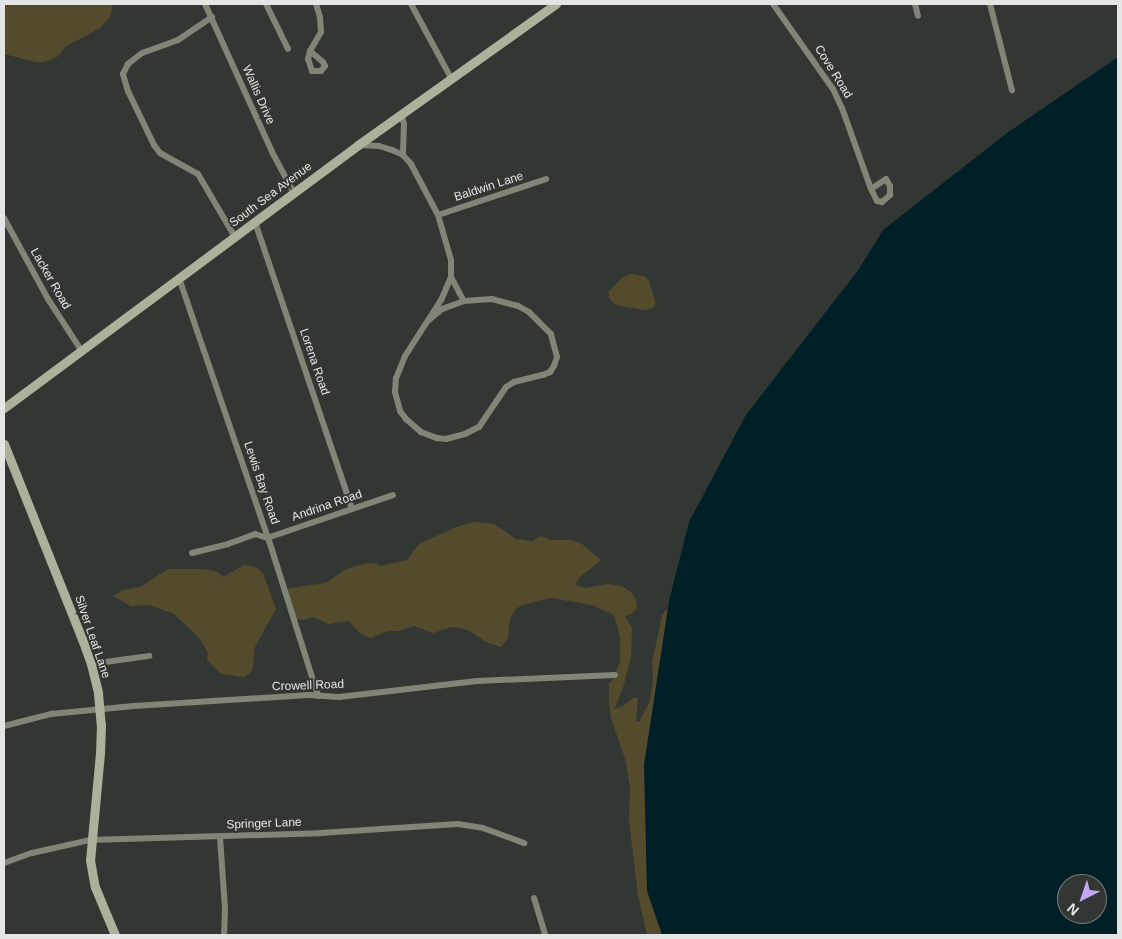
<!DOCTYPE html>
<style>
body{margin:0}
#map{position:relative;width:1122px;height:939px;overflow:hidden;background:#333734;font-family:Arial,sans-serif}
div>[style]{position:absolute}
.green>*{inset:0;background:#544b2d}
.water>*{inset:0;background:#001f26}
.street>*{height:6px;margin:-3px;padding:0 3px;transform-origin:3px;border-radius:3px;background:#818577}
.secondary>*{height:9px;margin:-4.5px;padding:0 4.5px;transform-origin:4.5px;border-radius:4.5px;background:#abb29b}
span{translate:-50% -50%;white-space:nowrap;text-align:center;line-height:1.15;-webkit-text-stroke:4px #333734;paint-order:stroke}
.street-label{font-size:12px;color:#e3e6e4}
.frame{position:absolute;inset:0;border:5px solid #e3e6e4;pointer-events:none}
.north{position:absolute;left:1057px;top:874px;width:50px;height:50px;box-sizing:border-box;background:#333734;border:1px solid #797d7a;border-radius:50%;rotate:221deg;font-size:14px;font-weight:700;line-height:20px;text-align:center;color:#e3e6e4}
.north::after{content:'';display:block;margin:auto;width:18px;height:22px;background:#c6a6f0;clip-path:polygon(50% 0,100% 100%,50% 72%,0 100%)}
</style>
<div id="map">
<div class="green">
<div style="clip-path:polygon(4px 4px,113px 4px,110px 17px,100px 28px,65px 47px,57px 57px,44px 62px,36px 62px,4px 54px)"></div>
<div style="clip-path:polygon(631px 274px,644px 276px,649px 281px,655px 301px,655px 306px,650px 309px,644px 310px,616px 305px,609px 298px,609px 291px,622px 278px)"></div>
<div style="clip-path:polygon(473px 522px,494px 524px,516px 539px,532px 541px,541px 536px,550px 540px,570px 540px,582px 544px,601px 560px,579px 578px,575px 585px,586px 588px,607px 584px,621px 586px,631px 592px,636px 600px,637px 608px,631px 614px,625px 616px,632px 628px,631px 656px,623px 688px,614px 709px,623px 706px,633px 698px,638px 698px,636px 721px,639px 722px,650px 701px,653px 679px,652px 663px,662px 615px,676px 599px,682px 935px,647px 935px,638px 895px,629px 821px,630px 787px,626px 762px,611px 718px,609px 703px,609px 683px,613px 680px,620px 661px,620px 637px,614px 615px,592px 605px,551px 598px,522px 605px,516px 609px,510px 618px,508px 638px,501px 647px,486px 642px,468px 630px,459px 628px,452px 627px,433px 633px,414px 626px,398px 631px,387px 631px,371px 638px,361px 634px,349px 621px,328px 624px,314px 617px,302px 620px,295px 619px,284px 593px,289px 588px,325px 583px,347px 569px,364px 564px,375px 563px,380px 566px,407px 560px,419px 544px,454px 528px)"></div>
<div style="clip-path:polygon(244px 565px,256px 567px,263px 573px,276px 609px,255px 647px,252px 671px,244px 677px,221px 674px,207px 660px,208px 653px,200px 639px,174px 614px,150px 605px,131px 606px,113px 596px,123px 590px,140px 587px,168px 569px,205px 569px,218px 572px,223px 577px)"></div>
</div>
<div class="water">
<div style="clip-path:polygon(evenodd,1118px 57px,1118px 935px,662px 935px,647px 891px,644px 765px,669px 601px,689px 522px,746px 415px,859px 269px,883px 230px,1007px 133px,1118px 57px,1067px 884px,1097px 884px,1097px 914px,1067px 914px,1067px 884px)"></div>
</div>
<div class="street">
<div style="left:205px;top:4px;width:162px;rotate:65.6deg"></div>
<div style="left:272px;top:152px;width:47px;rotate:61.8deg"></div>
<div style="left:266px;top:4px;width:50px;rotate:63.9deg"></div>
<div style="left:411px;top:4px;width:84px;rotate:61.6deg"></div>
<div style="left:773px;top:4px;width:104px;rotate:54.8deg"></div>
<div style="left:833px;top:89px;width:21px;rotate:65deg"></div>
<div style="left:842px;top:108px;width:86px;rotate:70.3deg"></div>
<div style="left:871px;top:189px;width:13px;rotate:63deg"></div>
<div style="left:877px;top:201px;width:5px;rotate:11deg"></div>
<div style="left:882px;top:202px;width:11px;rotate:-41deg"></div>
<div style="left:890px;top:195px;width:9px;rotate:-90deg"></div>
<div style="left:890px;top:186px;width:8px;rotate:-120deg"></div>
<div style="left:886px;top:179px;width:18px;rotate:146deg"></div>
<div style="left:915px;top:4px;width:12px;rotate:76deg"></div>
<div style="left:990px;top:4px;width:89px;rotate:75.7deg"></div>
<div style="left:212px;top:17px;width:41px;rotate:145.9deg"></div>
<div style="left:178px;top:40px;width:38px;rotate:160deg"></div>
<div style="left:142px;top:53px;width:18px;rotate:142deg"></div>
<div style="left:128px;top:64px;width:11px;rotate:117deg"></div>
<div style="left:123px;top:74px;width:18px;rotate:74deg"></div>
<div style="left:128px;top:91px;width:60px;rotate:64.3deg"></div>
<div style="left:154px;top:145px;width:10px;rotate:53deg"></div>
<div style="left:160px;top:153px;width:43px;rotate:28.9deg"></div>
<div style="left:198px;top:174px;width:73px;rotate:59.6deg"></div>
<div style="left:310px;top:51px;width:17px;rotate:40deg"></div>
<div style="left:323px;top:62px;width:4px;rotate:63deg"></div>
<div style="left:325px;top:66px;width:6px;rotate:129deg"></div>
<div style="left:321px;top:71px;width:9px;rotate:180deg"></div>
<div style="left:312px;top:71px;width:13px;rotate:-108deg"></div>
<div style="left:308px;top:59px;width:8px;rotate:-76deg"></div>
<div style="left:310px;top:51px;width:22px;rotate:-60deg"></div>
<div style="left:321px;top:32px;width:15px;rotate:-94deg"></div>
<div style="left:320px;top:17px;width:14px;rotate:-107deg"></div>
<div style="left:401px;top:114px;width:10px;rotate:73deg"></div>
<div style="left:404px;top:124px;width:31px;rotate:92deg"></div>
<div style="left:358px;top:145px;width:21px;rotate:3deg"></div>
<div style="left:379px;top:146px;width:14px;rotate:17deg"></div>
<div style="left:392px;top:150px;width:12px;rotate:24deg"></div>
<div style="left:403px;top:155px;width:12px;rotate:48deg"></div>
<div style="left:411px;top:164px;width:58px;rotate:62.1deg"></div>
<div style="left:438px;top:215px;width:47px;rotate:73.9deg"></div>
<div style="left:451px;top:260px;width:17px;rotate:90deg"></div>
<div style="left:451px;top:277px;width:25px;rotate:113deg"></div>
<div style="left:441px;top:300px;width:67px;rotate:122.7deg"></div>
<div style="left:405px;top:356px;width:24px;rotate:112deg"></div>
<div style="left:396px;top:378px;width:14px;rotate:94deg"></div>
<div style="left:395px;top:392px;width:20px;rotate:75deg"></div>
<div style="left:400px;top:411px;width:10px;rotate:53deg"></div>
<div style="left:406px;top:419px;width:20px;rotate:41deg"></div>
<div style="left:421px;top:432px;width:17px;rotate:21deg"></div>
<div style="left:437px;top:438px;width:9px;rotate:6deg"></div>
<div style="left:446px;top:439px;width:20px;rotate:-15deg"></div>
<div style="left:465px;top:434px;width:16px;rotate:-27deg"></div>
<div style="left:479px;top:427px;width:48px;rotate:-56deg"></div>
<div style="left:506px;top:387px;width:9px;rotate:-32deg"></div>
<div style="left:514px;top:382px;width:30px;rotate:-14deg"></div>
<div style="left:543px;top:375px;width:8px;rotate:-23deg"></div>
<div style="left:550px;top:372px;width:7px;rotate:-56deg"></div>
<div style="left:554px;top:366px;width:9px;rotate:-72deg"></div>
<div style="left:557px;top:357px;width:24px;rotate:-105deg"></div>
<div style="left:551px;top:334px;width:31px;rotate:-135deg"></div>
<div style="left:529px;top:312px;width:13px;rotate:-151deg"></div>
<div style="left:518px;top:306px;width:27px;rotate:-165deg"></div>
<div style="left:492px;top:299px;width:28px;rotate:176deg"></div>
<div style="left:464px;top:301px;width:23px;rotate:160deg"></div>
<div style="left:442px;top:309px;width:17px;rotate:140deg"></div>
<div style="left:438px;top:215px;width:114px;rotate:-18.4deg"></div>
<div style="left:4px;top:218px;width:92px;rotate:61.5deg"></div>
<div style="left:48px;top:299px;width:61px;rotate:57.1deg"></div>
<div style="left:255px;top:222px;width:303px;rotate:71.3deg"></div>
<div style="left:451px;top:277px;width:27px;rotate:62deg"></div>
<div style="left:179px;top:278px;width:287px;rotate:71.1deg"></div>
<div style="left:272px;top:550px;width:153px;rotate:72.5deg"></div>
<div style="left:267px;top:538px;width:133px;rotate:-18.8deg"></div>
<div style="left:192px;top:553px;width:37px;rotate:-14deg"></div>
<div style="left:228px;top:544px;width:29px;rotate:-20deg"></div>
<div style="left:255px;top:534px;width:13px;rotate:18deg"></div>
<div style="left:91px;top:664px;width:59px;rotate:-7.9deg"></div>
<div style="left:4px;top:726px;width:49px;rotate:-14.3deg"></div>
<div style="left:51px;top:714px;width:83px;rotate:-5.5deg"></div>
<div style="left:134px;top:706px;width:175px;rotate:-3.6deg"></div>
<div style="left:309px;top:695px;width:30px;rotate:4deg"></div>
<div style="left:339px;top:697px;width:139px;rotate:-6.6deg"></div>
<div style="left:477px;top:681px;width:138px;rotate:-2.5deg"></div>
<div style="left:220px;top:837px;width:72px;rotate:86deg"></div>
<div style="left:225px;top:909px;width:26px;rotate:92deg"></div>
<div style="left:4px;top:863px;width:30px;rotate:-20deg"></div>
<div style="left:32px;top:853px;width:59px;rotate:-12.6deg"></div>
<div style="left:90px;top:840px;width:230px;rotate:-1.7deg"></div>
<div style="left:320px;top:833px;width:138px;rotate:-3.7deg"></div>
<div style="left:458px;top:824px;width:25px;rotate:9deg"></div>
<div style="left:483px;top:828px;width:44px;rotate:20.1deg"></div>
<div style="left:534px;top:898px;width:39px;rotate:73deg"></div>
</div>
<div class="secondary">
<div style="left:4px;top:408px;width:441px;rotate:-36.6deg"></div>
<div style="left:358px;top:145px;width:243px;rotate:-35.5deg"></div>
<div style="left:4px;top:444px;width:210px;rotate:68.2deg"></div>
<div style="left:82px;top:639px;width:27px;rotate:70deg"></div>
<div style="left:91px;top:664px;width:30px;rotate:76deg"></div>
<div style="left:98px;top:693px;width:32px;rotate:85deg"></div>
<div style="left:101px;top:725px;width:28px;rotate:92deg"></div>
<div style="left:100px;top:753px;width:107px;rotate:95.3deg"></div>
<div style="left:90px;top:860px;width:27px;rotate:80deg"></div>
<div style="left:95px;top:887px;width:52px;rotate:67.4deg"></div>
</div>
<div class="street-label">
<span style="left:833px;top:72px;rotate:58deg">Cove Road</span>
<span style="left:258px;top:95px;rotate:66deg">Wallis Drive</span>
<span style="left:489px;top:187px;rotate:-18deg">Baldwin Lane</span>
<span style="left:271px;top:195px;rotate:-37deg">South Sea Avenue</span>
<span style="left:50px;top:279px;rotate:60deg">Lacker Road</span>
<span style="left:314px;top:362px;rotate:71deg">Lorena Road</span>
<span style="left:261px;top:483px;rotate:71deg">Lewis Bay Road</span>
<span style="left:327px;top:506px;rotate:-19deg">Andrina Road</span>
<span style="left:92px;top:637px;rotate:71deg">Silver Leaf Lane</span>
<span style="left:308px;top:686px;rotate:-2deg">Crowell Road</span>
<span style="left:264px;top:824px;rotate:-2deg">Springer Lane</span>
</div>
<div class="frame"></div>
<div class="north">N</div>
</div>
